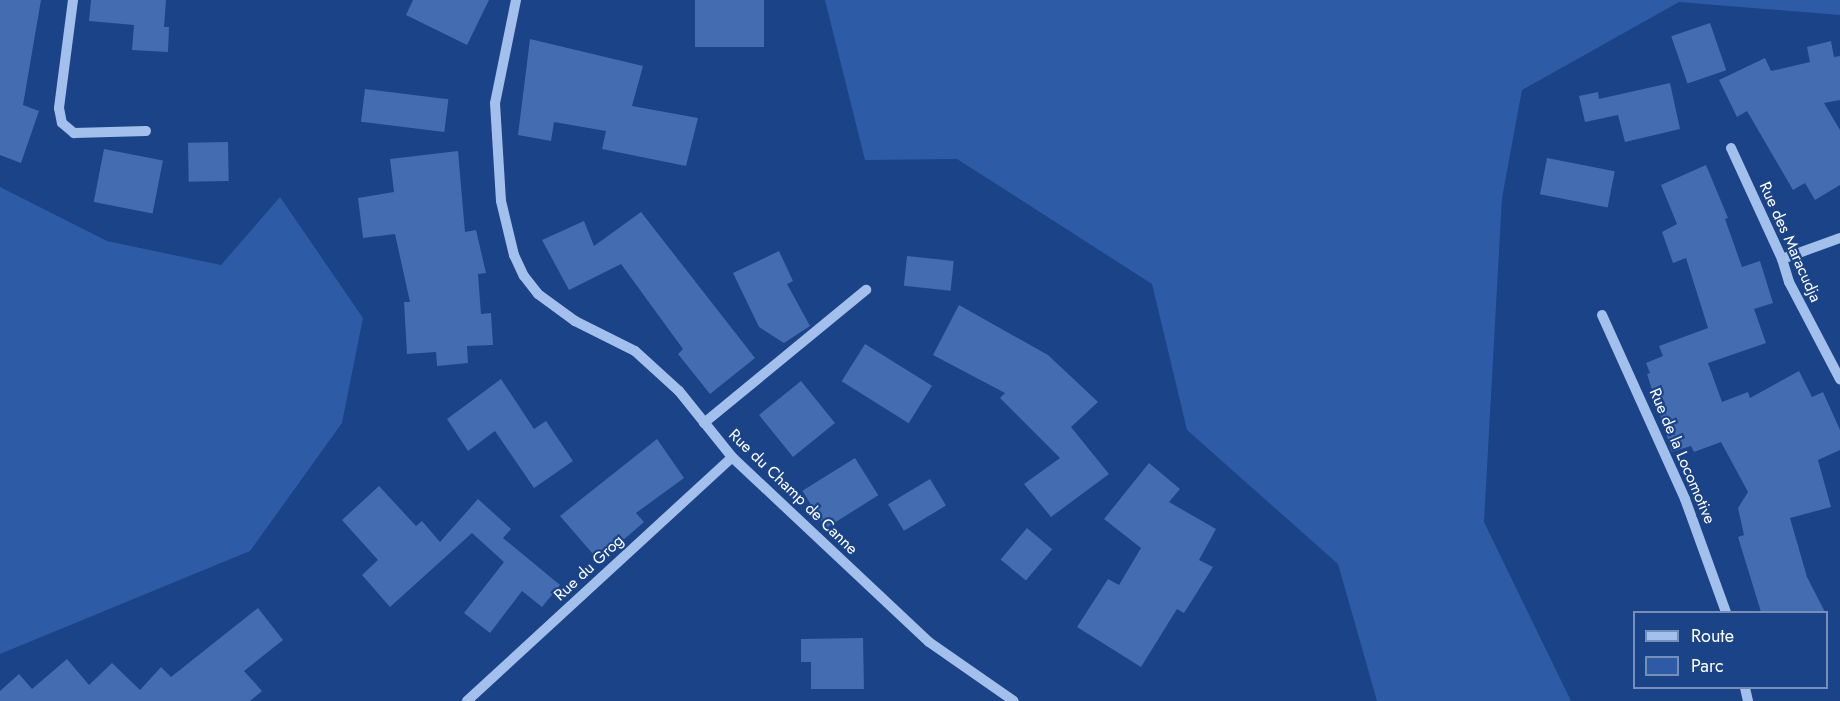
<!DOCTYPE html>
<style>
body{margin:0}
#map{position:relative;width:1840px;height:701px;overflow:hidden;background:#1a4388;font-family:Jost,sans-serif}
div>[style]{position:absolute}
.green>*{inset:0;background:#2d5ba6}
.building>*{inset:0;background:#436cb1;transform-origin:0 0}
.minor>*{height:10px;margin:-5px;padding:0 5px;transform-origin:5px;border-radius:5px;background:#a3bfec}
span{translate:-50% -50%;white-space:nowrap;text-align:center;line-height:1.15;-webkit-text-stroke:4.5px #1a4388;paint-order:stroke}
.street-label{font-size:16px;color:#fff}
.legend{position:absolute;left:1633px;top:611px;width:195px;height:78px;box-sizing:border-box;background:#1a4388;border:2px solid #768eb8;margin:0;padding:8px 10px;list-style:none;font-size:18px;color:#fff}
.legend li{display:flex;align-items:center;gap:12px;height:30px}
.legend b{width:30px;border:2px solid #768eb8}
</style>
<div id="map">
<div class="green">
<div style="clip-path:polygon(825px 0,1840px 0,1840px 15px,1679px 2px,1522px 90px,1502px 198px,1484px 522px,1571px 701px,1377px 701px,1338px 564px,1187px 430px,1152px 284px,957px 159px,865px 160px)"></div>
<div style="clip-path:polygon(0 187px,107px 241px,221px 265px,280px 197px,363px 318px,342px 423px,250px 551px,0 654px)"></div>
</div>
<div class="building">
<div style="clip-path:polygon(0 0,41px 0,23px 105px,39px 111px,21px 163px,0 155px)"></div>
<div style="clip-path:polygon(91px 0,166px 0,164px 27px,169px 27px,168px 52px,132px 50px,134px 25px,89px 21px)"></div>
<div style="clip-path:polygon(413px 0,489px 0,467px 45px,406px 15px)"></div>
<div style="left:695px;top:0;width:69px;height:47px"></div>
<div style="left:1710px;top:23px;width:50px;height:41px;rotate:71deg"></div>
<div style="clip-path:polygon(530px 39px,643px 66px,632px 106px,698px 118px,686px 166px,602px 149px,606px 131px,554px 122px,551px 141px,518px 135px)"></div>
<div style="clip-path:polygon(1831px 41px,1834px 57px,1840px 56px,1840px 100px,1824px 103px,1840px 130px,1840px 185px,1815px 200px,1805px 183px,1793px 190px,1747px 111px,1737px 117px,1719px 80px,1765px 58px,1771px 71px,1810px 62px,1807px 47px)"></div>
<div style="clip-path:polygon(1670px 83px,1680px 129px,1625px 142px,1618px 115px,1585px 122px,1579px 96px,1598px 92px,1599px 99px)"></div>
<div style="left:365px;top:89px;width:84px;height:33px;rotate:7deg"></div>
<div style="left:228px;top:142px;width:39px;height:40px;rotate:89deg"></div>
<div style="left:104px;top:149px;width:60px;height:54px;rotate:11deg"></div>
<div style="clip-path:polygon(458px 151px,465px 232px,476px 230px,486px 273px,478px 274px,481px 314px,491px 313px,493px 345px,467px 346px,468px 363px,437px 366px,436px 352px,407px 354px,404px 302px,410px 302px,395px 234px,363px 238px,358px 198px,394px 192px,390px 159px)"></div>
<div style="left:1547px;top:158px;width:69px;height:37px;rotate:11deg"></div>
<div style="clip-path:polygon(1706px 165px,1728px 218px,1725px 219px,1742px 267px,1760px 261px,1773px 303px,1754px 309px,1766px 343px,1708px 363px,1722px 402px,1748px 392px,1750px 398px,1799px 371px,1812px 397px,1823px 392px,1840px 430px,1840px 450px,1818px 460px,1831px 507px,1790px 518px,1807px 577px,1825px 612px,1761px 612px,1738px 537px,1744px 535px,1738px 508px,1748px 492px,1721px 442px,1694px 452px,1691px 446px,1672px 452px,1647px 374px,1650px 373px,1646px 363px,1663px 356px,1659px 346px,1708px 328px,1686px 258px,1673px 263px,1662px 232px,1677px 224px,1661px 185px)"></div>
<div style="clip-path:polygon(641px 212px,755px 358px,710px 394px,678px 354px,683px 349px,621px 264px,569px 290px,542px 240px,584px 221px,594px 246px)"></div>
<div style="clip-path:polygon(779px 251px,793px 281px,787px 284px,810px 326px,784px 343px,759px 327px,733px 273px)"></div>
<div style="left:907px;top:256px;width:47px;height:30px;rotate:6deg"></div>
<div style="clip-path:polygon(959px 305px,1048px 355px,1098px 402px,1071px 427px,1109px 474px,1051px 517px,1024px 484px,1060px 458px,1000px 398px,1005px 393px,933px 355px)"></div>
<div style="left:865px;top:344px;width:79px;height:44px;rotate:32deg"></div>
<div style="clip-path:polygon(501px 379px,534px 429px,546px 421px,573px 461px,534px 488px,495px 431px,468px 451px,447px 419px)"></div>
<div style="left:801px;top:381px;width:54px;height:54px;rotate:51deg"></div>
<div style="clip-path:polygon(657px 439px,684px 478px,636px 513px,644px 522px,599px 561px,560px 516px)"></div>
<div style="left:855px;top:458px;width:44px;height:62px;rotate:58deg"></div>
<div style="clip-path:polygon(1149px 463px,1180px 489px,1169px 502px,1216px 529px,1199px 560px,1213px 567px,1184px 613px,1177px 609px,1141px 667px,1077px 627px,1108px 579px,1119px 585px,1141px 548px,1104px 519px)"></div>
<div style="left:930px;top:479px;width:31px;height:49px;rotate:59deg"></div>
<div style="clip-path:polygon(379px 486px,416px 526px,422px 521px,440px 542px,478px 499px,511px 529px,503px 538px,560px 585px,542px 607px,522px 591px,490px 633px,464px 613px,504px 562px,472px 533px,390px 607px,362px 575px,378px 560px,342px 520px)"></div>
<div style="left:1027px;top:528px;width:33px;height:41px;rotate:40deg"></div>
<div style="clip-path:polygon(258px 608px,283px 640px,244px 671px,262px 691px,250px 701px,0 701px,0 691px,19px 674px,32px 689px,67px 659px,89px 685px,112px 663px,140px 690px,161px 667px,171px 677px)"></div>
<div style="clip-path:polygon(863px 638px,864px 689px,811px 689px,811px 662px,801px 662px,801px 639px)"></div>
</div>
<div class="minor">
<div style="left:73px;top:0;width:109px;rotate:97.4deg"></div>
<div style="left:59px;top:108px;width:15px;rotate:79deg"></div>
<div style="left:62px;top:123px;width:16px;rotate:40deg"></div>
<div style="left:74px;top:133px;width:72px;rotate:-1.6deg"></div>
<div style="left:516px;top:0;width:105px;rotate:101.5deg"></div>
<div style="left:495px;top:103px;width:98px;rotate:86.5deg"></div>
<div style="left:501px;top:201px;width:56px;rotate:76.5deg"></div>
<div style="left:514px;top:255px;width:23px;rotate:65deg"></div>
<div style="left:524px;top:276px;width:23px;rotate:52deg"></div>
<div style="left:538px;top:294px;width:46px;rotate:36.1deg"></div>
<div style="left:575px;top:321px;width:67px;rotate:26.6deg"></div>
<div style="left:635px;top:351px;width:59px;rotate:42.3deg"></div>
<div style="left:679px;top:391px;width:85px;rotate:51.2deg"></div>
<div style="left:732px;top:457px;width:270px;rotate:43.2deg"></div>
<div style="left:929px;top:642px;width:103px;rotate:34.8deg"></div>
<div style="left:1731px;top:148px;width:122px;rotate:65.3deg"></div>
<div style="left:1782px;top:259px;width:24px;rotate:73deg"></div>
<div style="left:1789px;top:282px;width:110px;rotate:62.3deg"></div>
<div style="left:1782px;top:259px;width:62px;rotate:-19.9deg"></div>
<div style="left:1602px;top:315px;width:202px;rotate:65.7deg"></div>
<div style="left:1685px;top:499px;width:120px;rotate:70.1deg"></div>
<div style="left:704px;top:423px;width:210px;rotate:-39.4deg"></div>
<div style="left:1745px;top:688px;width:13px;rotate:77deg"></div>
<div style="left:467px;top:701px;width:360px;rotate:-42.6deg"></div>
</div>
<div class="street-label">
<span style="left:1790px;top:242px;rotate:66deg">Rue des Maracudja</span>
<span style="left:1682px;top:456px;rotate:67deg">Rue de la Locomotive</span>
<span style="left:793px;top:492px;rotate:44deg">Rue du Champ de Canne</span>
<span style="left:589px;top:568px;rotate:-43deg">Rue du Grog</span>
</div>
<ul class="legend">
<li><b style="height:8px;background:#a3bfec"></b>Route</li>
<li><b style="height:16px;background:#2d5ba6"></b>Parc</li>
</ul>
</div>
